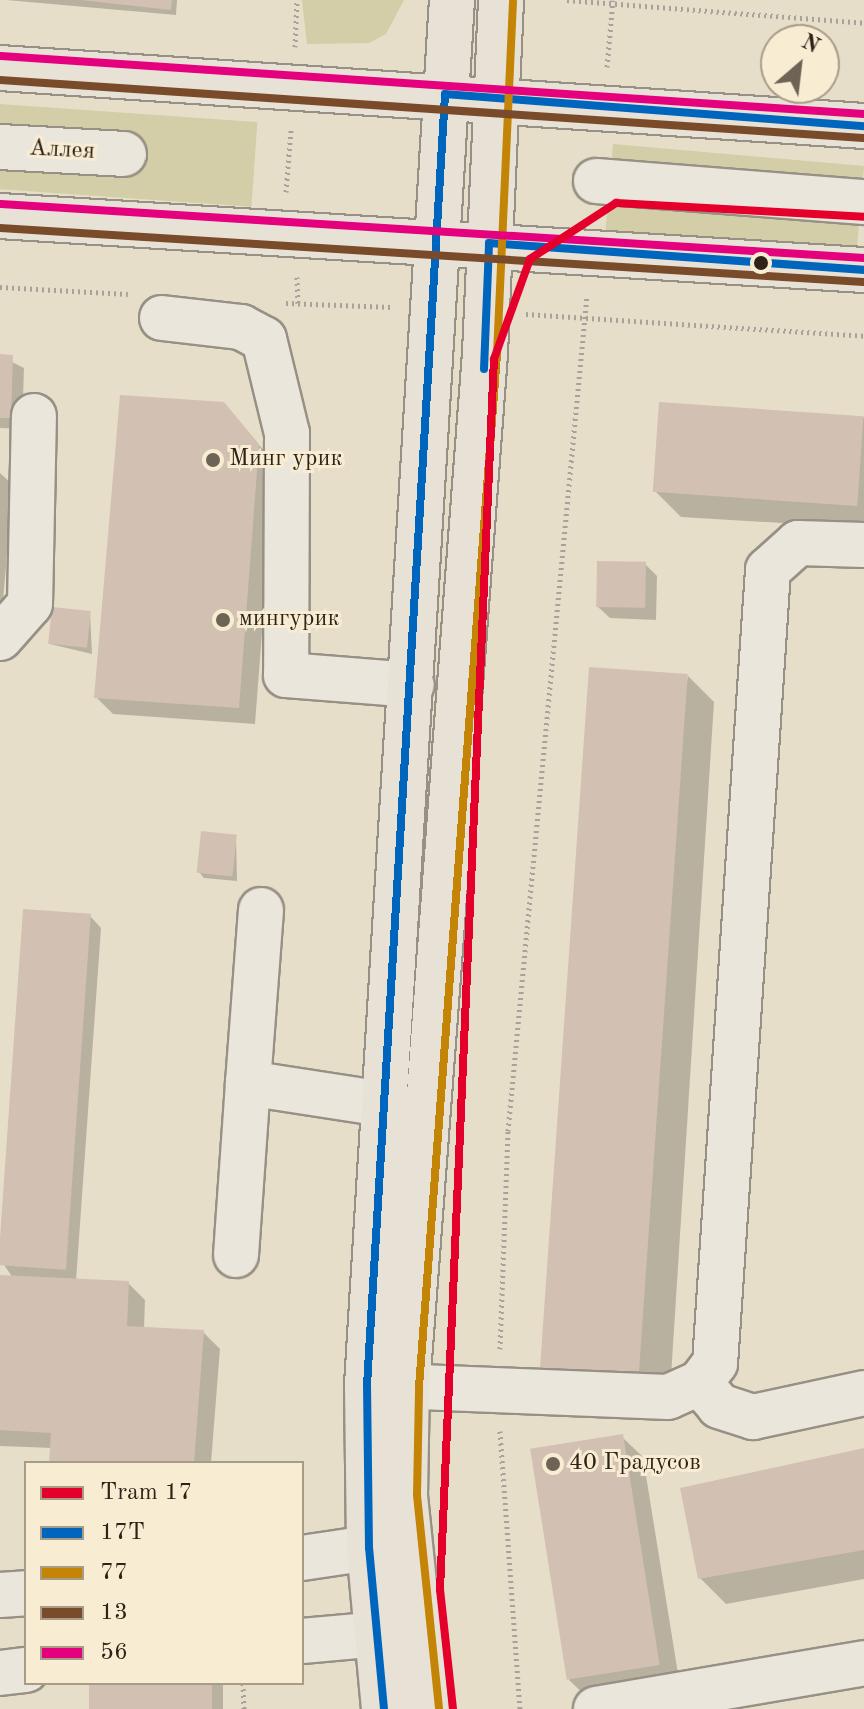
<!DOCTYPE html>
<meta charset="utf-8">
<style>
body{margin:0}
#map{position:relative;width:864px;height:1709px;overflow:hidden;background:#e7dec9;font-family:"Old Standard TT",serif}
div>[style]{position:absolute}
.green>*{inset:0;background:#d3cea7;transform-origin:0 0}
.shadow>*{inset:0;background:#0003;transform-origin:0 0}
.building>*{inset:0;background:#d2c1b2;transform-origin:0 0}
.path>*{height:5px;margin-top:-2.5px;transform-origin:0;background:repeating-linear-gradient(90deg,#a8a39a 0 2px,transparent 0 6px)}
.roads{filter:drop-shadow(2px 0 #979084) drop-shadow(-2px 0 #979084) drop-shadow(0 2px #979084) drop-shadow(0 -2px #979084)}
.minor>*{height:44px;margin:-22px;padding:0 22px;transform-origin:22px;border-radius:22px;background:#ebe6dc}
.major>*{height:44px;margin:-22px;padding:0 22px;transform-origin:22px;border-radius:22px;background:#e8e2d6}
.bus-1>*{height:8px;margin:-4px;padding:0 4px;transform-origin:4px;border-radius:4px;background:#0065bd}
.bus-2>*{height:8px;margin:-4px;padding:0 4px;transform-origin:4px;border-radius:4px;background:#c48506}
.bus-3>*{height:8px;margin:-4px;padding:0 4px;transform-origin:4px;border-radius:4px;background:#7a4b2a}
.bus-4>*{height:8px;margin:-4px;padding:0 4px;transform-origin:4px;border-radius:4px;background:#e5007d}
.tram-1>*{height:8px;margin:-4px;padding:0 4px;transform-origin:4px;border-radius:4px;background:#e4002b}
.dots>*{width:22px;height:22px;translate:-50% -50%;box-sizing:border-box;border:4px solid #f8edd3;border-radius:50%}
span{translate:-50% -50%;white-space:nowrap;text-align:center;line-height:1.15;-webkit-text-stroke:6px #f8edd3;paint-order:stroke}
.street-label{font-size:24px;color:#2d2318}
.poi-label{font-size:24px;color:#2d2318}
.left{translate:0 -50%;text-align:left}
.legend{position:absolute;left:24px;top:1461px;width:280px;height:224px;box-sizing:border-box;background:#f8edd3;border:2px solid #a79c88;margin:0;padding:10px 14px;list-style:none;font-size:24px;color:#2d2318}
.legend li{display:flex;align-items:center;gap:16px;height:40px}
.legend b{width:40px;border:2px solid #a79c88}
.north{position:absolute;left:760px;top:24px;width:80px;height:80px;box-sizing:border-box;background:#f8edd3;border:2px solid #a79c88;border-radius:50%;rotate:28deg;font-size:22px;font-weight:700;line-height:32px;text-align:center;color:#2d2318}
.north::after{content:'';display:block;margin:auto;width:28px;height:36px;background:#6e6456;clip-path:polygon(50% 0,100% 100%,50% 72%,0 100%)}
</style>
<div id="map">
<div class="green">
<div style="clip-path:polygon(302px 0,404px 0,386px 34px,369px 43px,307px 44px)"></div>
<div style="left:0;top:104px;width:258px;height:85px;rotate:4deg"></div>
<div style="left:613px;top:144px;width:252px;height:86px;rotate:5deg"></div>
</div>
<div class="shadow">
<div style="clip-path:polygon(6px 0,177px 0,176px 15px)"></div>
<div style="clip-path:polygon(0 356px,24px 368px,22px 429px,0 428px)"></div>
<div style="clip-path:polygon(223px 404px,275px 463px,255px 724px,113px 714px,96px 697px)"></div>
<div style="clip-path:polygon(864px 417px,864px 528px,681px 517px,655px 491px)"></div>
<div style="clip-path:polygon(0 473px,13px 485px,2px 612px,0 612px)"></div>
<div style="clip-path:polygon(645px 564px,657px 576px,656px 620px,610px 618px,598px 607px)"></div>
<div style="clip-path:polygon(90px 613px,92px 654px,50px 644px)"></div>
<div style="clip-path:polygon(688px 676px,714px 702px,669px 1408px,572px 1401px)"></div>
<div style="clip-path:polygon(236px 837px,237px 881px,204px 878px,199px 872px)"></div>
<div style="clip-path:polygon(25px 911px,90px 916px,101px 928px,76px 1281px,128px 1283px,145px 1300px,144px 1329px,203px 1332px,220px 1349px,211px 1463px,51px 1463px,52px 1448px,0 1446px,0 1277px,13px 1278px,0 1259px)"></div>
<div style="clip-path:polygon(622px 1437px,643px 1457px,680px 1686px,590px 1700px,569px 1680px)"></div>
<div style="clip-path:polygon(864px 1450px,864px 1579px,726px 1604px,700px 1578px)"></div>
<div style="left:91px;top:1683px;width:132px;height:27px"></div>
</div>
<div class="building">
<div style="clip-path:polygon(81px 0,172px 0,171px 10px)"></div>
<div style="clip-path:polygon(0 354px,13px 355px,11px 418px,0 418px)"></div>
<div style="clip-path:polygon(120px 395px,224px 402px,259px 444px,239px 708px,94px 698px)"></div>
<div style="left:659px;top:402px;width:205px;height:90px;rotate:4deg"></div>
<div style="left:597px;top:561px;width:49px;height:46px;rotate:1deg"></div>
<div style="left:52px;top:607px;width:39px;height:37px;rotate:6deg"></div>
<div style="left:589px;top:667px;width:99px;height:710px;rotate:4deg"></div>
<div style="left:201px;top:831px;width:36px;height:42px;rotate:6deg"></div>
<div style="left:23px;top:909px;width:68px;height:357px;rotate:4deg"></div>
<div style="clip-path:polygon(0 1275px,129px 1281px,127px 1326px,204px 1330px,194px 1463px,49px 1463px,51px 1433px,0 1430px)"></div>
<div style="left:623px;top:1434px;width:234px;height:94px;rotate:81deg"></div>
<div style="clip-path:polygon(864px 1448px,864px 1550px,698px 1579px,680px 1488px)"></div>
<div style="left:89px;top:1683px;width:123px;height:27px"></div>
</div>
<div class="path">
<div style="left:567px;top:0;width:298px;rotate:4.4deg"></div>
<div style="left:295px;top:47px;width:47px;rotate:-87.6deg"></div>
<div style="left:607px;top:67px;width:67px;rotate:-84.9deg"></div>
<div style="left:286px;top:192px;width:62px;rotate:-85.4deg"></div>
<div style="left:297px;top:277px;width:27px;rotate:88deg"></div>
<div style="left:0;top:287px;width:128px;rotate:3.1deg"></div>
<div style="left:286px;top:303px;width:106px;rotate:2.2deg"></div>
<div style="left:526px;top:314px;width:339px;rotate:3.7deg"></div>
<div style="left:500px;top:1349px;width:218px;rotate:-87.9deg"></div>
<div style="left:508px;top:1131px;width:840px;rotate:-84.6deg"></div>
<div style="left:500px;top:1431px;width:279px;rotate:85.9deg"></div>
<div style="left:243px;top:1683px;width:26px;rotate:88deg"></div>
</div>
<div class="roads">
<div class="minor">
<div style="left:0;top:147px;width:124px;rotate:3.2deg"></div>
<div style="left:596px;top:181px;width:269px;rotate:4.5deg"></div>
<div style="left:162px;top:318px;width:80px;rotate:6.5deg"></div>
<div style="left:241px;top:327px;width:26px;rotate:28deg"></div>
<div style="left:264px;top:339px;width:97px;rotate:76.3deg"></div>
<div style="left:287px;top:433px;width:242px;rotate:90.2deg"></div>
<div style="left:286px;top:675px;width:126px;rotate:4.5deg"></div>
<div style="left:864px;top:545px;width:66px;rotate:-178.3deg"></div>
<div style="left:798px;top:543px;width:40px;rotate:138deg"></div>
<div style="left:768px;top:570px;width:795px;rotate:93.82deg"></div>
<div style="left:715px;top:1363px;width:25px;rotate:127deg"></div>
<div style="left:700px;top:1383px;width:30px;rotate:50deg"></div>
<div style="left:719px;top:1406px;width:36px;rotate:18deg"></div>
<div style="left:753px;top:1417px;width:114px;rotate:-12.2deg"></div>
<div style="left:0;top:638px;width:45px;rotate:-48.6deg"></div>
<div style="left:30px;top:604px;width:188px;rotate:-88.8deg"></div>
<div style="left:261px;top:910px;width:173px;rotate:94.3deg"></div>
<div style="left:248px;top:1083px;width:138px;rotate:8.8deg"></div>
<div style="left:236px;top:1255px;width:172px;rotate:-86deg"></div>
<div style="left:370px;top:1385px;width:298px;rotate:2.3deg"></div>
<div style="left:668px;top:1397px;width:35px;rotate:-24deg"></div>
<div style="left:302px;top:1558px;width:68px;rotate:-8.5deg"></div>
<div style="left:0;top:1595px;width:26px;rotate:-4deg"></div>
<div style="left:302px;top:1641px;width:113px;rotate:-5.1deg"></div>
<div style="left:0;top:1673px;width:26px;rotate:-7deg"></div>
<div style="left:596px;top:1709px;width:272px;rotate:-9.7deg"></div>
</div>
<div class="major">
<div style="left:0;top:68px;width:866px;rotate:3.84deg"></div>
<div style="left:0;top:216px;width:866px;rotate:3.58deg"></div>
<div style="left:384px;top:1709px;width:162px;rotate:-95.3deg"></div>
<div style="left:369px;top:1548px;width:163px;rotate:-90.7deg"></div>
<div style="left:367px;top:1385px;width:1388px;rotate:-86.49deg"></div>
<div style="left:427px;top:1709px;width:214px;rotate:-95.9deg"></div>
<div style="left:405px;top:1496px;width:110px;rotate:-89deg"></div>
<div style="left:407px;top:1386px;width:1036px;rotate:-85.68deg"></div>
<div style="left:485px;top:353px;width:353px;rotate:-87.4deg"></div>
</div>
</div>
<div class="bus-1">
<div style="left:484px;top:369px;width:126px;rotate:-87.7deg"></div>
<div style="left:489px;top:243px;width:376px;rotate:4.1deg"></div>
<div style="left:384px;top:1709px;width:162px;rotate:-95.3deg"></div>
<div style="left:369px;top:1548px;width:163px;rotate:-90.7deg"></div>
<div style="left:367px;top:1385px;width:1293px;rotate:-86.54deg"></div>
<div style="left:445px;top:94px;width:420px;rotate:4.4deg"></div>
</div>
<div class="bus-2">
<div style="left:439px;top:1708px;width:214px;rotate:-95.9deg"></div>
<div style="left:417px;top:1495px;width:108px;rotate:-88.9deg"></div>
<div style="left:419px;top:1387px;width:1036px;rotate:-85.68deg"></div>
<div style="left:497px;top:354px;width:353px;rotate:-87.4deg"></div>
</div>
<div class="bus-3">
<div style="left:0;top:80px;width:865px;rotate:3.84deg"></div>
<div style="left:0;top:228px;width:865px;rotate:3.58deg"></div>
</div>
<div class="bus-4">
<div style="left:1px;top:56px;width:865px;rotate:3.84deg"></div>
<div style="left:1px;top:204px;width:865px;rotate:3.58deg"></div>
</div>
<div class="tram-1">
<div style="left:453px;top:1709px;width:120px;rotate:-96.2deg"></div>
<div style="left:440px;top:1590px;width:1232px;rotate:-87.49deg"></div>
<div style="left:494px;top:359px;width:106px;rotate:-70.2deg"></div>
<div style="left:530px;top:259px;width:103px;rotate:-33.1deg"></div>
<div style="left:616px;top:203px;width:248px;rotate:3.2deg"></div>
</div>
<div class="dots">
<div style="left:761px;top:263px;background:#2d2318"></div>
<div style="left:213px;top:460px;background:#6e6456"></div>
<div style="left:223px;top:620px;background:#6e6456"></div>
<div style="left:553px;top:1464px;background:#6e6456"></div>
</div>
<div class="street-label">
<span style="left:62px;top:151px;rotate:3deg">Аллея</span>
</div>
<div class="poi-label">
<span class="left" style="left:229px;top:460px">Минг урик</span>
<span class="left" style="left:239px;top:620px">мингурик</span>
<span class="left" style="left:569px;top:1464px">40 Градусов</span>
</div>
<ul class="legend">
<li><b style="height:10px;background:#e4002b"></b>Tram 17</li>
<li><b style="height:10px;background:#0065bd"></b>17T</li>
<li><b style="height:10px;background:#c48506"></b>77</li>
<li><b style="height:10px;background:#7a4b2a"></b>13</li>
<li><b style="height:10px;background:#e5007d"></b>56</li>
</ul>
<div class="north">N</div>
</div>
